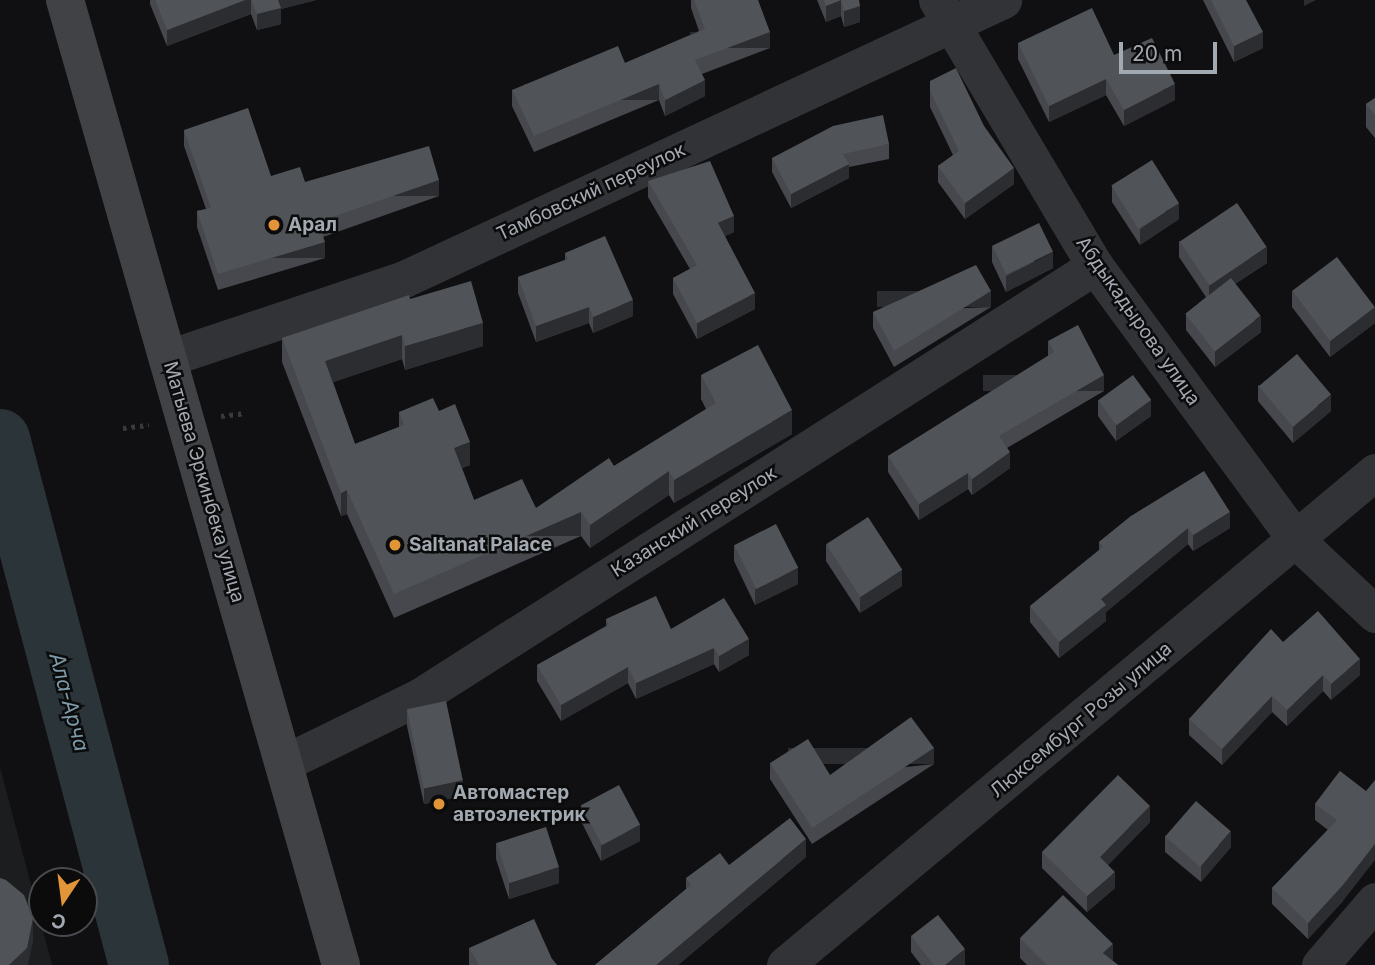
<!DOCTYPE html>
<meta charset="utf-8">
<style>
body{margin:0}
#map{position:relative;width:1375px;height:965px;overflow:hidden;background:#101012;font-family:Inter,sans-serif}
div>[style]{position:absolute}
.built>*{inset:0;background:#1c1d1e}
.river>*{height:60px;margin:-30px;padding:0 30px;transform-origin:30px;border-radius:30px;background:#2b3439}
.path>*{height:4.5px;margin-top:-2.25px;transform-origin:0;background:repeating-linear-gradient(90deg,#383a3d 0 3.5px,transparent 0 8.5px)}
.minor>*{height:37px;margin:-18.5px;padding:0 18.5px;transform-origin:18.5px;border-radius:18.5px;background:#323336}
.secondary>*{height:38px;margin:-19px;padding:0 19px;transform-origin:19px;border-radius:19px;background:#404246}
.wall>*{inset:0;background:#46484d}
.shaded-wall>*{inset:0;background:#2c2d31;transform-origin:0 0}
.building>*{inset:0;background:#505357;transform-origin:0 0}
.dots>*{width:19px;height:19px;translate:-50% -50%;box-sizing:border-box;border:4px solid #0b0b0c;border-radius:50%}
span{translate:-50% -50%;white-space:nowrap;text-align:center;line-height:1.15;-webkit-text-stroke:5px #0b0b0c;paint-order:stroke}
.street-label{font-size:19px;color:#a3a9b1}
.poi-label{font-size:19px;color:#a3a9b1;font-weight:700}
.left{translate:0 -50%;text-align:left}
.water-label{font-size:21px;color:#7c9aaa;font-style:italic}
.north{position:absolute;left:28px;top:867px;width:70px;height:70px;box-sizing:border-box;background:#0b0b0c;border:2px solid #484a4e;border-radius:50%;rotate:193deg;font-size:19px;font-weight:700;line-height:28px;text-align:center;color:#a3a9b1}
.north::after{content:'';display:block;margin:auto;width:24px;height:32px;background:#e29438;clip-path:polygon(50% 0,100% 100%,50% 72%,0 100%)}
.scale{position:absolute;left:1119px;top:42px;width:98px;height:32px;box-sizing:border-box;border:4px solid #a3a9b1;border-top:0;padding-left:9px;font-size:21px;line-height:24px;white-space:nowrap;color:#a3a9b1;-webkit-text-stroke:5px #0b0b0c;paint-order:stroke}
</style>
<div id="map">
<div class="built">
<div style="clip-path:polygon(0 767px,52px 965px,0 965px)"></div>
</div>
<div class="river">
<div style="left:0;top:439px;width:544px;rotate:75.2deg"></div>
</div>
<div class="path">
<div style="left:221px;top:416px;width:25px;rotate:-7deg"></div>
<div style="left:123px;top:428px;width:26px;rotate:-7deg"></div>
</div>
<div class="minor">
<div style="left:937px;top:0;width:309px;rotate:59.3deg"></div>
<div style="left:1095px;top:266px;width:341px;rotate:53.7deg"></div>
<div style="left:1297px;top:541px;width:107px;rotate:43.1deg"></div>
<div style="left:168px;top:358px;width:249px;rotate:-18.5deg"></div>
<div style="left:404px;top:279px;width:661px;rotate:-24.97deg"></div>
<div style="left:284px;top:763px;width:150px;rotate:-26.1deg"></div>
<div style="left:419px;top:697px;width:802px;rotate:-32.52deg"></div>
<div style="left:785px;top:965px;width:769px;rotate:-39.88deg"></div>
<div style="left:1320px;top:965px;width:84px;rotate:-49.3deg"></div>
</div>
<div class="secondary">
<div style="left:65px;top:0;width:1004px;rotate:74.04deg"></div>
</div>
<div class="wall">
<div style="clip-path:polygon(150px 0,316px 0,281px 9px,281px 24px,257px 30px,251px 14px,167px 46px,150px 4px)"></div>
<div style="clip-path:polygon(691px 0,758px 0,770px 48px,702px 74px,705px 96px,665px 116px,659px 100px,534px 152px,512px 106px,512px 90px,625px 63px,699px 31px,691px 8px)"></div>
<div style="clip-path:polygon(817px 0,859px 0,860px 22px,844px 27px,841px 16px,826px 22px)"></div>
<div style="clip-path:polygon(1203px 0,1246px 0,1263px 48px,1234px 62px)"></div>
<div style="clip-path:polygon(1018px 43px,1114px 55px,1175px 100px,1124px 126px,1106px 95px,1049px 122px,1018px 59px)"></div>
<div style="clip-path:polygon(930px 81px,984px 126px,1014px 184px,965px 219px,938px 182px,938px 166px,953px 155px,930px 107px)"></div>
<div style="clip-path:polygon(1375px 98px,1375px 138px,1366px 127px,1366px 104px)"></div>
<div style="clip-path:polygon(184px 130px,271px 176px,305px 182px,439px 196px,323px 237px,325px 258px,218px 290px,197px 227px,197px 211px,206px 209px,184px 146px)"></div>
<div style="clip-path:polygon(889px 144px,889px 159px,849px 167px,849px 178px,791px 208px,772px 172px,772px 158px)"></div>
<div style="clip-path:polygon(648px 181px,734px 232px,725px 236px,755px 309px,697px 339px,673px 294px,673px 278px,690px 269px,648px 197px)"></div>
<div style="clip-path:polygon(1112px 186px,1179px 219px,1140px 245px,1112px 202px)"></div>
<div style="clip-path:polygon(1179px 241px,1267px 263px,1235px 284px,1261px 332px,1215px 367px,1186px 330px,1186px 314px,1206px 297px,1179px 257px)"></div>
<div style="clip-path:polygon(992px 246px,1053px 268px,1006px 292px,992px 262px)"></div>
<div style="clip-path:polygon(565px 253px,633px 316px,593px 333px,589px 323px,536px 342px,518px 293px,518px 277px,565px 260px)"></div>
<div style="clip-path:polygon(1292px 291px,1375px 323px,1330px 357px,1292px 307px)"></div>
<div style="clip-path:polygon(410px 299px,483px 346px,405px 370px,402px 359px,333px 382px,355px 444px,399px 427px,399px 412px,439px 411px,470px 465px,462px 468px,474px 500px,536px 508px,614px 466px,706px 409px,701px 399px,701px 375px,792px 434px,674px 503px,669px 495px,590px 548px,581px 536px,394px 618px,347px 514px,341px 516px,282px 362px,282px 338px)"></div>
<div style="clip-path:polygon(991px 307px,894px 367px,873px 328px,873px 312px)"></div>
<div style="clip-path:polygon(1048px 341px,1104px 391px,1007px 448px,1010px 468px,972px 495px,968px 489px,919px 520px,888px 472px,888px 456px,1048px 356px)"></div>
<div style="clip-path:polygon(1258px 385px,1331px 411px,1293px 443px,1258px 401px)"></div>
<div style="clip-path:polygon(1098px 400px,1151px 416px,1116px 441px,1098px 416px)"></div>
<div style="clip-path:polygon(1131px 516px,1230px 528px,1193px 551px,1188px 544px,1106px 612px,1106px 621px,1059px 658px,1030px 622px,1030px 606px,1099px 550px,1099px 542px)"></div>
<div style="clip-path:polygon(734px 545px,798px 584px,755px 605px,734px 561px)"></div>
<div style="clip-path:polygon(826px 545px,902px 586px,860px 613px,826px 561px)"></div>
<div style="clip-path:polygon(606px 619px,671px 629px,749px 655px,719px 672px,714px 664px,636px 699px,628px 683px,561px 721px,537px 681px,537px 665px,606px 626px)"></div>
<div style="clip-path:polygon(1283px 642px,1360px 675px,1331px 700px,1323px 691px,1287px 726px,1272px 712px,1222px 765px,1189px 735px,1189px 719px)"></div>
<div style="clip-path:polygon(407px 710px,463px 796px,424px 804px,407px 726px)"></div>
<div style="clip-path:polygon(770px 763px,830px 775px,934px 764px,812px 844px,770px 779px)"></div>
<div style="clip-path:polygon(1340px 771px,1343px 901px,1308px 939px,1272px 904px,1272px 888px,1328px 830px,1315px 820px,1315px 804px)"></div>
<div style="clip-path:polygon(581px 805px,640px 841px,601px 861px,581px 821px)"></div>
<div style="clip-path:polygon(1150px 822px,1108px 865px,1115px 888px,1087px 912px,1042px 868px,1042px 852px)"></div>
<div style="clip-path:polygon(1165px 836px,1231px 847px,1201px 882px,1165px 852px)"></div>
<div style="clip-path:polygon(496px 843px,559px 883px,509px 899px,496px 859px)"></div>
<div style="clip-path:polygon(806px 857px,678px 965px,595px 965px,686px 889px,686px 878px,729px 865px)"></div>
<div style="clip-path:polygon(911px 936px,965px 965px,921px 965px,911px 952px)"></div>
<div style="clip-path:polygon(1020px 938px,1113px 961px,1118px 965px,1027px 965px,1020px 958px)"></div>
<div style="clip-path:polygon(469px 948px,552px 959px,557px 965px,469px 965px)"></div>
</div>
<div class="shaded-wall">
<div style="clip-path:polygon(245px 0,251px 0,251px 14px,167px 46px,167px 30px)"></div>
<div style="clip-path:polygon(276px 0,316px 0,281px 9px,281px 24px,257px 30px,257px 14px)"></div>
<div style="clip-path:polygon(841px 0,841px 16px,826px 22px,826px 6px)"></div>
<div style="clip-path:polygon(1304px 0,1316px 0,1304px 6px)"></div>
<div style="clip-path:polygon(860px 6px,860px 22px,844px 27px,844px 11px)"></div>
<div style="left:770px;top:32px;width:16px;height:80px;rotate:90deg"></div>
<div style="clip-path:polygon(1263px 32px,1263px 48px,1234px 62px,1234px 46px)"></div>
<div style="clip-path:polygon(1106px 79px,1106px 95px,1049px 122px,1049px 106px)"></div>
<div style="clip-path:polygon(705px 80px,705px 96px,665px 116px,665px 100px)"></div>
<div style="left:659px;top:84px;width:16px;height:135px;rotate:90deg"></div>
<div style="clip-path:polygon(1175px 84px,1175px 100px,1124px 126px,1124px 110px)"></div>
<div style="clip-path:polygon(849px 164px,849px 178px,791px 208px,791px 194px)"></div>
<div style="clip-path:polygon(1014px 168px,1014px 184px,965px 219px,965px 203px)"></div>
<div style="left:439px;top:180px;width:16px;height:128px;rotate:90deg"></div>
<div style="clip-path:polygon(1179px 203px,1179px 219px,1140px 245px,1140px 229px)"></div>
<div style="clip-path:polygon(734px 216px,734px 232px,718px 239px,718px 223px)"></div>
<div style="left:325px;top:242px;width:16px;height:112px;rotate:90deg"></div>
<div style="clip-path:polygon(1267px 247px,1267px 263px,1209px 301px,1209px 285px)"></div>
<div style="clip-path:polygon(1053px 252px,1053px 268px,1006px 292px,1006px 276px)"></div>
<div style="left:991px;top:291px;width:16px;height:114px;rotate:90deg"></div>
<div style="clip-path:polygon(755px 293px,755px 309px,697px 339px,697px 323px)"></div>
<div style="clip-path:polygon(633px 300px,633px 316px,593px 333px,593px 317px)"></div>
<div style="clip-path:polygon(589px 307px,589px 323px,536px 342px,536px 326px)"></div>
<div style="clip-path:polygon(1375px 307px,1375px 323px,1330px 357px,1330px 341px)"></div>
<div style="clip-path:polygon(1261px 316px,1261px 332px,1215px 367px,1215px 351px)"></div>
<div style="clip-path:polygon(483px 323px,483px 346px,405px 370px,405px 346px)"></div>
<div style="clip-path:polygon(402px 335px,402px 359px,325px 385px,325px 361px)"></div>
<div style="left:1104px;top:375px;width:16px;height:121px;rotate:90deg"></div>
<div style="clip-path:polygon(1331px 395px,1331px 411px,1293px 443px,1293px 427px)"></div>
<div style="clip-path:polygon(1151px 400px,1151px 416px,1116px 441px,1116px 425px)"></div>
<div style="clip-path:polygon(792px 410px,792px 434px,674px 503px,674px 480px)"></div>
<div style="clip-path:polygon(470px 442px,470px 465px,454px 471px,454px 448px)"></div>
<div style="clip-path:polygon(1010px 452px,1010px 468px,972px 495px,972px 479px)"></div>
<div style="clip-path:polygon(669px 471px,669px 495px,590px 548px,590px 525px)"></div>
<div style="clip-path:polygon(968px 473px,968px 489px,919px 520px,919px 504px)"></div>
<div style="clip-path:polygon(347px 490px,347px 514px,341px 516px,341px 493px)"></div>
<div style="left:581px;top:512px;width:24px;height:204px;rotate:90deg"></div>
<div style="clip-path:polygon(1230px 512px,1230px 528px,1193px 551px,1193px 535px)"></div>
<div style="clip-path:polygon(1188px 528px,1188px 544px,1106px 612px,1106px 621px,1059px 658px,1059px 642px,1101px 599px)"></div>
<div style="clip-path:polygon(798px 568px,798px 584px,755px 605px,755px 589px)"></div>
<div style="clip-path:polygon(902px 570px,902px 586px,860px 613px,860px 597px)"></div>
<div style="clip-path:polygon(749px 639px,749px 655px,719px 672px,719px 656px)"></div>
<div style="clip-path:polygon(714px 648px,714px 664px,636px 699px,636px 683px)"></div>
<div style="clip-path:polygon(1360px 659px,1360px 675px,1331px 700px,1331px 684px)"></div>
<div style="clip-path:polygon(628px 667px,628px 683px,561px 721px,561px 705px)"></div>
<div style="clip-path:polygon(1323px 675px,1323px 691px,1287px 726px,1287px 710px)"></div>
<div style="clip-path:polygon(1272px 696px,1272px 712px,1222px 765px,1222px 749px)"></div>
<div style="left:934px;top:748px;width:16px;height:146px;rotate:90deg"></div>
<div style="clip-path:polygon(463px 780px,463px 796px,424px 804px,424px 788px)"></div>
<div style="clip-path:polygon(1150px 806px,1150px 822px,1100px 873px,1100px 857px)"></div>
<div style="clip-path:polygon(640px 825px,640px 841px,601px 861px,601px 845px)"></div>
<div style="clip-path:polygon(1231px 831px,1231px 847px,1201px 882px,1201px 866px)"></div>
<div style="clip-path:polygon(806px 839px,806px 857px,678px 965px,656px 965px)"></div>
<div style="clip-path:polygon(1375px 844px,1375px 860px,1343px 901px,1308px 939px,1308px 923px)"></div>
<div style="clip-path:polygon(559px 867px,559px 883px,509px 899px,509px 883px)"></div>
<div style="clip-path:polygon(1115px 872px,1115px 888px,1087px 912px,1087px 896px)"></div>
<div style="clip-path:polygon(33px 918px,33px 941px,28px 965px,9px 965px)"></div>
<div style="clip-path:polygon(1113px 944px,1113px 964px,1103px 953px)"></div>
<div style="clip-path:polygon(965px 949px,965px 965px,945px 965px)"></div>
</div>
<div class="building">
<div style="clip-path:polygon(155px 0,245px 0,167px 30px)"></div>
<div style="clip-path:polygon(251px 0,278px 0,281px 8px,257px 14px)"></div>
<div style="clip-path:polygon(694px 0,758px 0,770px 32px,695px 60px,705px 80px,665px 100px,659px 84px,534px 136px,512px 90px,618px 46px,625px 63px,705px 29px)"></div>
<div style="clip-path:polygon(824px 0,841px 0,826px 6px)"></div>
<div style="clip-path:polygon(841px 0,859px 0,860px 6px,844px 11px)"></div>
<div style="clip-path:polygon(1211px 0,1246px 0,1263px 32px,1234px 46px)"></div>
<div style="clip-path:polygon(1092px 8px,1114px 55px,1152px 38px,1175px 84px,1124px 110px,1106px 79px,1049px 106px,1018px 43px)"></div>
<div style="clip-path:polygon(956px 68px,984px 126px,1014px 168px,965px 203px,938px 166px,959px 151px,930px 91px,930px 81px)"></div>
<div style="clip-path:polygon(1375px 98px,1375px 115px,1366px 104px)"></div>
<div style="clip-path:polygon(248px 108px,271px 176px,300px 167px,305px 182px,429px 146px,439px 180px,318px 222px,325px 242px,218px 274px,197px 211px,211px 208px,184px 130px)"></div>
<div style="clip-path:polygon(883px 115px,889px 144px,843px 154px,849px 164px,791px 194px,772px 158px,833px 126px)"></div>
<div style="left:1152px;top:160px;width:51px;height:48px;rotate:58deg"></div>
<div style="clip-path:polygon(710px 161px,734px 216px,718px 223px,755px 293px,697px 323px,673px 278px,697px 265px,648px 181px)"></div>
<div style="left:1237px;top:203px;width:53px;height:69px;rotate:56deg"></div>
<div style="left:1039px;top:223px;width:32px;height:52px;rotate:64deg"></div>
<div style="clip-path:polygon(605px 236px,633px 300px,593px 317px,589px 307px,536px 326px,518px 277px,568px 259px,565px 253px)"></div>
<div style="left:1337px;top:257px;width:63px;height:56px;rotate:53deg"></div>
<div style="clip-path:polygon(976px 265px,991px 291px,894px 351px,873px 312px)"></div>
<div style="left:1231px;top:278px;width:48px;height:58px;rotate:52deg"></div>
<div style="clip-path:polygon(471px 281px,483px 323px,405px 346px,402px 335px,325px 361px,355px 444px,404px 425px,399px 412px,433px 398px,439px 411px,455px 404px,470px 442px,454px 448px,474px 500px,522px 479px,536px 508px,609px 458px,614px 466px,716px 403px,701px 375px,758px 345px,792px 410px,674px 480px,669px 471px,590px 525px,581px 512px,394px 594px,347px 490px,341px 493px,282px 338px,409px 295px,410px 299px)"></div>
<div style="clip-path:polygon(1078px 325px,1104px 375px,999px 436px,1010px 452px,972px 479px,968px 473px,919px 504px,888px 456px,1054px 352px,1048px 341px)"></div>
<div style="left:1297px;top:354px;width:53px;height:50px;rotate:50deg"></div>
<div style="left:1133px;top:375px;width:31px;height:43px;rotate:54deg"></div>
<div style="clip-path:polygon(1204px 471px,1230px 512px,1193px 535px,1188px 528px,1101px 599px,1106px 605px,1059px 642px,1030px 606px,1103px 547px,1099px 542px,1131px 516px)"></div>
<div style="left:868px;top:517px;width:63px;height:50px;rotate:57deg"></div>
<div style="left:776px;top:524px;width:49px;height:47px;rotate:63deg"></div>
<div style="clip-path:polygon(656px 596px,671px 629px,724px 598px,749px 639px,719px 656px,714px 648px,636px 683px,628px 667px,561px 705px,537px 665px,609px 625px,606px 619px)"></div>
<div style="clip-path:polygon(1318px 611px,1360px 659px,1331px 684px,1323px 675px,1287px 710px,1272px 696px,1222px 749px,1189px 719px,1271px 629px,1283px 642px)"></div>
<div style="left:446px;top:701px;width:81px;height:40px;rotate:78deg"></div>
<div style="clip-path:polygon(911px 717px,934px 748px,812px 828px,770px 763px,808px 739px,830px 775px)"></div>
<div style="clip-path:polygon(1340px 771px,1366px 791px,1375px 780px,1375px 844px,1343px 885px,1308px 923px,1272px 888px,1337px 820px,1315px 804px)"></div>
<div style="clip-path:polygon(1118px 775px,1150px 806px,1100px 857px,1115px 872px,1087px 896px,1042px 852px)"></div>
<div style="left:619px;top:785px;width:45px;height:43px;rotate:62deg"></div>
<div style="left:1196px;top:801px;width:46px;height:47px;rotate:41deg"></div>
<div style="clip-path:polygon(790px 818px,806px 839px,656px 965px,595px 965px,691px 885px,686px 878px,720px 853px,729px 865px)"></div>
<div style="left:546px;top:827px;width:42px;height:52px;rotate:72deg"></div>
<div style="clip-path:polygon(0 878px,6px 880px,24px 895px,33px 918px,27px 948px,9px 965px,0 965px)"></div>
<div style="clip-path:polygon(1063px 895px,1113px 944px,1103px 953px,1118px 965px,1047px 965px,1020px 938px)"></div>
<div style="clip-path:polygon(938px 915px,965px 949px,945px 965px,934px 965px,911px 936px)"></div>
<div style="clip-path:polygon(534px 919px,552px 959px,557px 965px,479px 965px,469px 948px)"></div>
</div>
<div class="dots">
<div style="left:274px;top:225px;background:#e29438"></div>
<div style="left:395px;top:545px;background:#e29438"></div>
<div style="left:439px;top:804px;background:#e29438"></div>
</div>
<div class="street-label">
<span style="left:591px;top:192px;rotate:-25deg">Тамбовский переулок</span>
<span style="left:1138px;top:321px;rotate:55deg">Абдыкадырова улица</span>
<span style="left:204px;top:482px;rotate:74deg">Матыева Эркинбека улица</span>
<span style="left:694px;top:522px;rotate:-32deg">Казанский переулок</span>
<span style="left:1081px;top:720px;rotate:-40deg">Люксембург Розы улица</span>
</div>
<div class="poi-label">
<span class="left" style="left:288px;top:225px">Арал</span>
<span class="left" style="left:409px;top:545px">Saltanat Palace</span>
<span class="left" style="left:453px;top:804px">Автомастер<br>автоэлектрик</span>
</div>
<div class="water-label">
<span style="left:69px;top:702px;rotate:75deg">Ала-Арча</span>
</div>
<div class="north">С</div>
<div class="scale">20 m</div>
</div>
